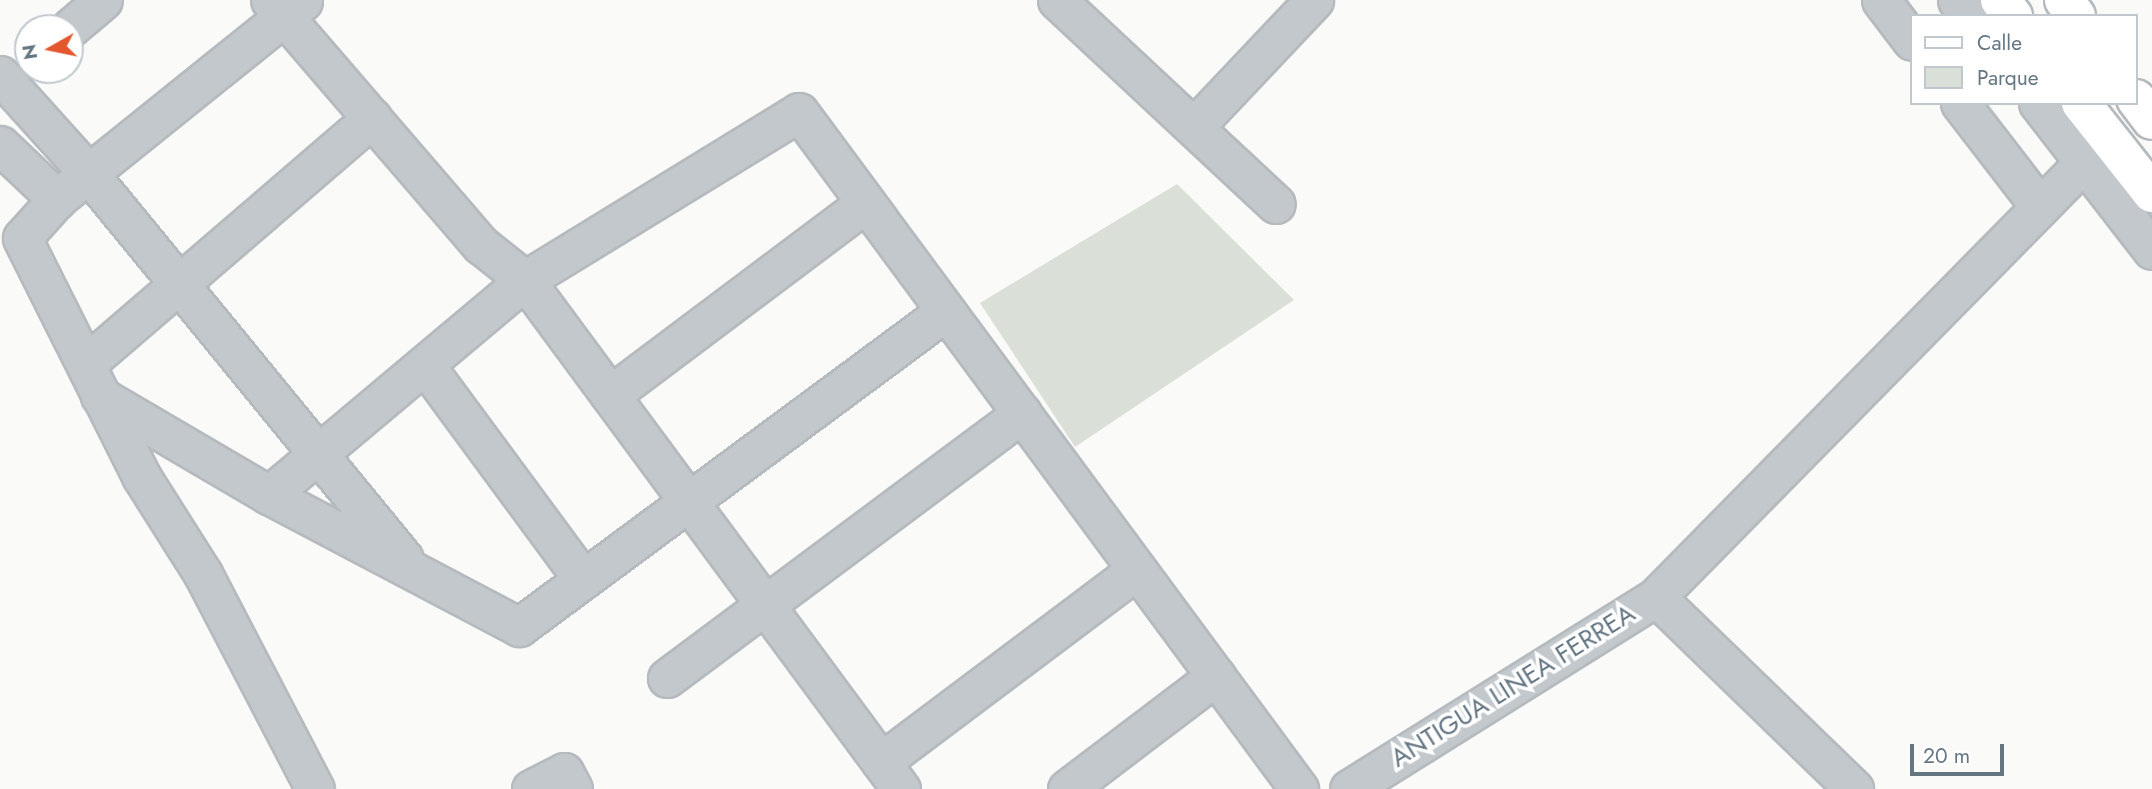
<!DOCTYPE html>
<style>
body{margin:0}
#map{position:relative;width:2152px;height:789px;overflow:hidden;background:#fafaf8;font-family:Jost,sans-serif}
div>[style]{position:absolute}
.green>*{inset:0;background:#dadfd7}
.roads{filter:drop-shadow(2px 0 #b5babe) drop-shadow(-2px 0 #b5babe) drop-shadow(0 2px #b5babe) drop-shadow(0 -2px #b5babe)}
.minor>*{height:37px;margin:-18.5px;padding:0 18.5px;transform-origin:18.5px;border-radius:18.5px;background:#c3c8cc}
.primary>*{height:38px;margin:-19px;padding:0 19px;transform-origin:19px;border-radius:19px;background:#fff}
span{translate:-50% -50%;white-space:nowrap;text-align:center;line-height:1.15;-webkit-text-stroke:7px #fff;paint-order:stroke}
.street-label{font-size:26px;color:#657683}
.legend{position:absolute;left:1910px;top:14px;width:228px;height:91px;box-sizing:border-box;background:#fff;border:2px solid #c1c8cd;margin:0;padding:9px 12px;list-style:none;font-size:21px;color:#657683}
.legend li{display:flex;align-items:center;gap:14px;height:35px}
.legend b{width:35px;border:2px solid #c1c8cd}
.north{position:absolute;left:14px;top:14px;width:70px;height:70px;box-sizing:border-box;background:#fff;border:2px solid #c1c8cd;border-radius:50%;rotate:261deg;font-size:19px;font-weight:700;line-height:28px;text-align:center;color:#657683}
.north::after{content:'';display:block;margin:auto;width:24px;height:32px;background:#e4572e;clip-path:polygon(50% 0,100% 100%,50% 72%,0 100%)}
.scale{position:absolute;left:1910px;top:744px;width:94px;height:32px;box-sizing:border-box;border:4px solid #657683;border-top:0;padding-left:9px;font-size:21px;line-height:24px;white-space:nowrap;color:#657683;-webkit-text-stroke:5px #fff;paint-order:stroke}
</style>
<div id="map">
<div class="green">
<div style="clip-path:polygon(1177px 184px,1294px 300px,1075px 447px,980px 303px)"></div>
</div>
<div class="roads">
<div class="minor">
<div style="left:270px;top:0;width:323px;rotate:49.3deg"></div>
<div style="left:481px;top:245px;width:56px;rotate:38.5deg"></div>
<div style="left:525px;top:280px;width:633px;rotate:53.55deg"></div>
<div style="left:1057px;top:0;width:299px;rotate:43deg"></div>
<div style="left:1881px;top:0;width:51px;rotate:52.9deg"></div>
<div style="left:1957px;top:0;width:20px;rotate:53deg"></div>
<div style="left:303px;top:1px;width:316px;rotate:141.2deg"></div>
<div style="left:57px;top:199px;width:52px;rotate:131.9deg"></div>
<div style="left:22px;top:238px;width:266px;rotate:63.4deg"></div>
<div style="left:141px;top:476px;width:116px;rotate:57.7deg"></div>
<div style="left:203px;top:574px;width:242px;rotate:62.5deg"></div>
<div style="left:70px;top:28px;width:43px;rotate:-40.3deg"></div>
<div style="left:0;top:75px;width:133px;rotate:48deg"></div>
<div style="left:89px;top:174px;width:497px;rotate:50.7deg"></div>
<div style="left:1960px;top:103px;width:131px;rotate:52.4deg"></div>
<div style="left:2038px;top:103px;width:186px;rotate:52.2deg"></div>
<div style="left:1194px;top:127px;width:175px;rotate:-46.6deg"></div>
<div style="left:0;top:145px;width:79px;rotate:43.5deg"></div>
<div style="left:87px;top:363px;width:376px;rotate:-40.7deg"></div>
<div style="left:425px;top:365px;width:266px;rotate:53.6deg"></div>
<div style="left:610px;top:395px;width:320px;rotate:-36.9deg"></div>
<div style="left:100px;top:396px;width:196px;rotate:30.4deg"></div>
<div style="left:269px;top:495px;width:283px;rotate:27.8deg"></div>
<div style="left:519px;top:627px;width:531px;rotate:-36.5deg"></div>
<div style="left:269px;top:495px;width:334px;rotate:-40deg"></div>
<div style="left:525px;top:280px;width:321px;rotate:-31.5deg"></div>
<div style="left:799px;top:112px;width:842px;rotate:53.55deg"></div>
<div style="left:1656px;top:597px;width:644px;rotate:-45.44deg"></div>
<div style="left:667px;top:678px;width:443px;rotate:-36.7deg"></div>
<div style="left:881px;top:762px;width:320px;rotate:-36.9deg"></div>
<div style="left:531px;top:789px;width:37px;rotate:-27deg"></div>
<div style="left:564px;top:772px;width:19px;rotate:62deg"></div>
<div style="left:1067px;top:789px;width:187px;rotate:-37.2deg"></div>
<div style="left:1349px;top:789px;width:362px;rotate:-32deg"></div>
<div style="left:1656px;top:597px;width:276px;rotate:44.1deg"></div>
</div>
<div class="primary">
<div style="left:2000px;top:0;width:21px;rotate:51deg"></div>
<div style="left:2064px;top:0;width:20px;rotate:53deg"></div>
<div style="left:2136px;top:99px;width:26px;rotate:53deg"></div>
<div style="left:2081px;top:103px;width:115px;rotate:51.7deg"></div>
</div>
</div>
<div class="street-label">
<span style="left:1513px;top:686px;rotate:-32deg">ANTIGUA LINEA FERREA</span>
</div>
<ul class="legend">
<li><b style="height:9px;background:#fff"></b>Calle</li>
<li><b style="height:19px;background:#dadfd7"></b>Parque</li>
</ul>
<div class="north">N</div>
<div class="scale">20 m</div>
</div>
